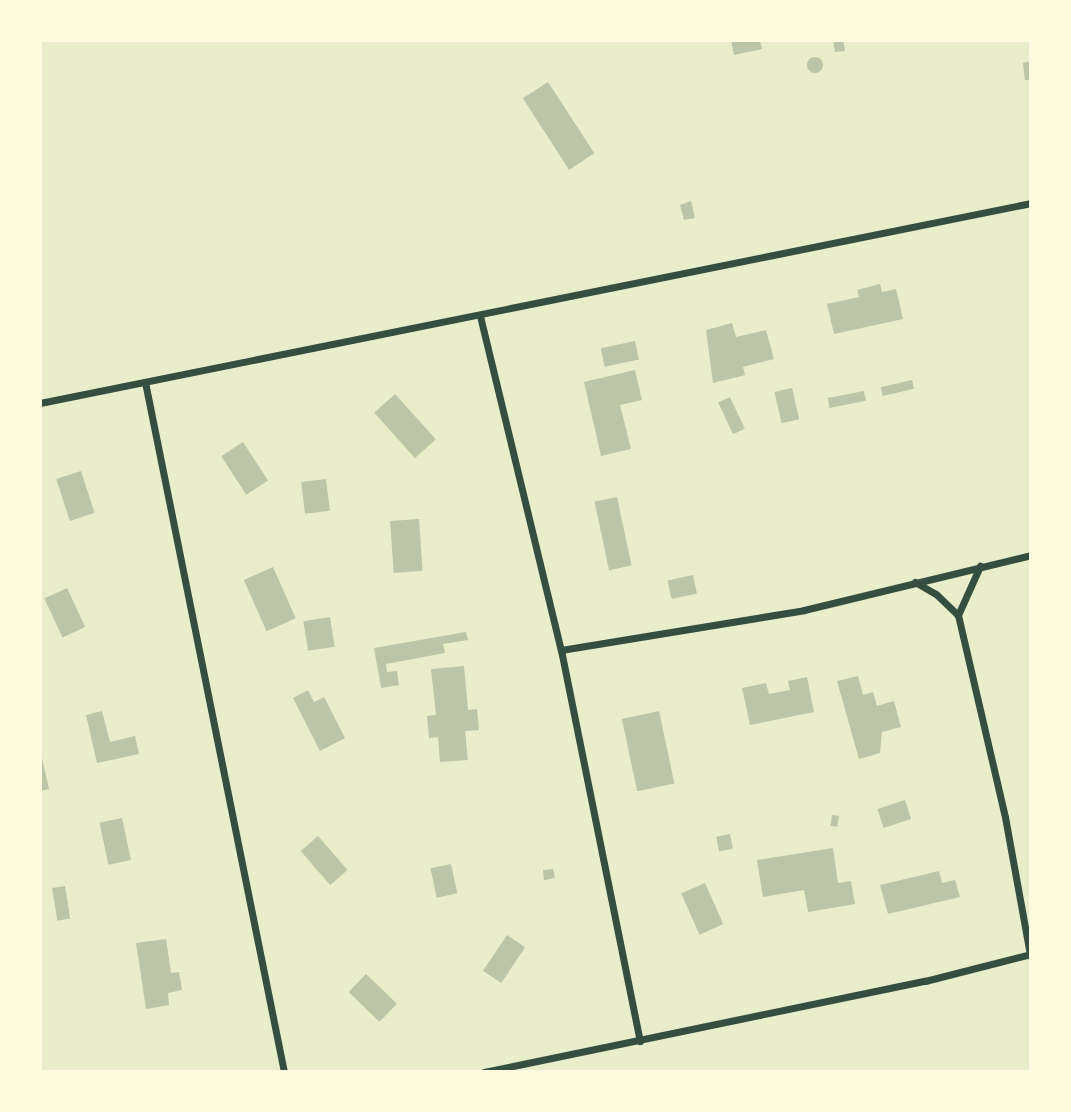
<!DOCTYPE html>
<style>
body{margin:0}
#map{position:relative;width:1071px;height:1112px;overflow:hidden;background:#e9edc9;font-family:"IBM Plex Sans",sans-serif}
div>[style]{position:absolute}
.building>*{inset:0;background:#bcc5a7;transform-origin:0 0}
.round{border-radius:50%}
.minor>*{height:7px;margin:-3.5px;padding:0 3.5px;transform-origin:3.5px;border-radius:3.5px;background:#344e41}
span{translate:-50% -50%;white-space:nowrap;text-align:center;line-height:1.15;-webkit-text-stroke:7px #fefae0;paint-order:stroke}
.frame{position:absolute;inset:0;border:42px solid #fefae0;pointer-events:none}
</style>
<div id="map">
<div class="building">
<div style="clip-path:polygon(731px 40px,760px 40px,762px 49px,734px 55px)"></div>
<div style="clip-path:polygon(833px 40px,843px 40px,845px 51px,835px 52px)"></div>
<div class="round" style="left:807px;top:57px;width:16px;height:16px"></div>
<div style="clip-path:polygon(1031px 61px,1031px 80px,1025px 80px,1023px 63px)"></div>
<div style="left:548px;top:82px;width:85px;height:30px;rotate:57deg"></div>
<div style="clip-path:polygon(691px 201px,695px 218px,684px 220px,680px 205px)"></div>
<div style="clip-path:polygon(880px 284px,882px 292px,896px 289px,903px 319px,834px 334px,827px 304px,859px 297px,857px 290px)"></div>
<div style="clip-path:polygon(732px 323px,736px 337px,766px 330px,774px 359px,743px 367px,745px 375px,713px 383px,706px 330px)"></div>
<div style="left:635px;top:341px;width:19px;height:35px;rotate:78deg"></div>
<div style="clip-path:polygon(635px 370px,642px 400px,620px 405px,631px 449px,601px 456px,584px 382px)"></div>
<div style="left:912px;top:380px;width:9px;height:32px;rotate:77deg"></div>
<div style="left:792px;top:388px;width:32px;height:18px;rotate:77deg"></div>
<div style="left:864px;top:391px;width:10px;height:37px;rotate:79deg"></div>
<div style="left:395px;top:394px;width:61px;height:28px;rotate:48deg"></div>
<div style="left:730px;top:397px;width:35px;height:13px;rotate:65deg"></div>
<div style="left:243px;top:442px;width:46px;height:26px;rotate:57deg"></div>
<div style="left:81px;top:471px;width:44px;height:26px;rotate:72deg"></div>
<div style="left:326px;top:479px;width:32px;height:25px;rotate:83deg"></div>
<div style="left:617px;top:497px;width:70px;height:23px;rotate:78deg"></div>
<div style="left:419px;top:519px;width:52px;height:29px;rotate:86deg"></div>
<div style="left:273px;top:567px;width:56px;height:32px;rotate:66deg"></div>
<div style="left:693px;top:575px;width:19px;height:26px;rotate:78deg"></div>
<div style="left:67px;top:588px;width:43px;height:25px;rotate:65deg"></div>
<div style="left:330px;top:617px;width:30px;height:27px;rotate:81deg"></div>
<div style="clip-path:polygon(466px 632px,468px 640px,443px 644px,445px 653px,386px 664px,387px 672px,397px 671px,399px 685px,381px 688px,374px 648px)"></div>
<div style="clip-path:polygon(464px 666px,468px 710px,477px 709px,479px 730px,465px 731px,468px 760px,440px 762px,438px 737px,429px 738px,427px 716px,436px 715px,431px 669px)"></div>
<div style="clip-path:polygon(858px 676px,863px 695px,873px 692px,877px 706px,894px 701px,901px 727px,882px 732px,880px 753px,859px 759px,837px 681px)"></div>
<div style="clip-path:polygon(807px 677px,814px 712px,750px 725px,742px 688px,766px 683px,769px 694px,790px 690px,788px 681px)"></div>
<div style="clip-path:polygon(308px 690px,314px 702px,324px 697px,345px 738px,320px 751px,293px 698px)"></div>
<div style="clip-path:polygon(102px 711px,110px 742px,135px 736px,139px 754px,97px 763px,86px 715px)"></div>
<div style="left:659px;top:711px;width:74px;height:38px;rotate:78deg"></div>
<div style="clip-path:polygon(40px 749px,49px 789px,40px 791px)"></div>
<div style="left:905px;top:800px;width:20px;height:29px;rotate:72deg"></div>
<div style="left:832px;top:815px;width:7px;height:11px;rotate:8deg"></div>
<div style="left:122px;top:818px;width:43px;height:23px;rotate:78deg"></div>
<div style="left:730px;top:834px;width:15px;height:14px;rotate:79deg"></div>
<div style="left:318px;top:836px;width:45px;height:23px;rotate:49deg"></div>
<div style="clip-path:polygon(833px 848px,838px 883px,851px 881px,855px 904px,808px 912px,804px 890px,763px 897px,757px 860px)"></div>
<div style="left:451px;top:864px;width:30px;height:21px;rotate:78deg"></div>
<div style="clip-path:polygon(553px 869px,555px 878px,544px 880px,543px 870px)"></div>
<div style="clip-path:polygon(939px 871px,942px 883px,955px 880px,960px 897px,888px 914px,880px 885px)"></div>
<div style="left:705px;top:883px;width:45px;height:26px;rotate:66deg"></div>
<div style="left:65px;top:886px;width:33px;height:13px;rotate:81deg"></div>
<div style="left:507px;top:935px;width:22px;height:43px;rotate:34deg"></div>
<div style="clip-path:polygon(166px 939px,171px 973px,179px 972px,182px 990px,168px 993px,169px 1005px,146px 1009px,136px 943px)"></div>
<div style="left:366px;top:974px;width:43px;height:25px;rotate:44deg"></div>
</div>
<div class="minor">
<div style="left:480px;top:316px;width:344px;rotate:76.4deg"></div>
<div style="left:561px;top:650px;width:399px;rotate:78.6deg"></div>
<div style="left:145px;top:382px;width:704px;rotate:78.61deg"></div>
<div style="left:40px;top:403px;width:1011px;rotate:-11.41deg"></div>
<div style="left:915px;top:582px;width:24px;rotate:30deg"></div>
<div style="left:936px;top:594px;width:30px;rotate:44deg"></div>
<div style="left:958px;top:615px;width:207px;rotate:76.9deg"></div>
<div style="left:1005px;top:817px;width:139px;rotate:79.7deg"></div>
<div style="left:958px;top:615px;width:54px;rotate:-65.8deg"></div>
<div style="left:561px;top:650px;width:246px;rotate:-9.3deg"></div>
<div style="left:804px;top:610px;width:234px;rotate:-13.6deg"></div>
<div style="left:484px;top:1072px;width:450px;rotate:-11.7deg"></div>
<div style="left:925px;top:981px;width:109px;rotate:-14.3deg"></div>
</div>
<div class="frame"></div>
</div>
